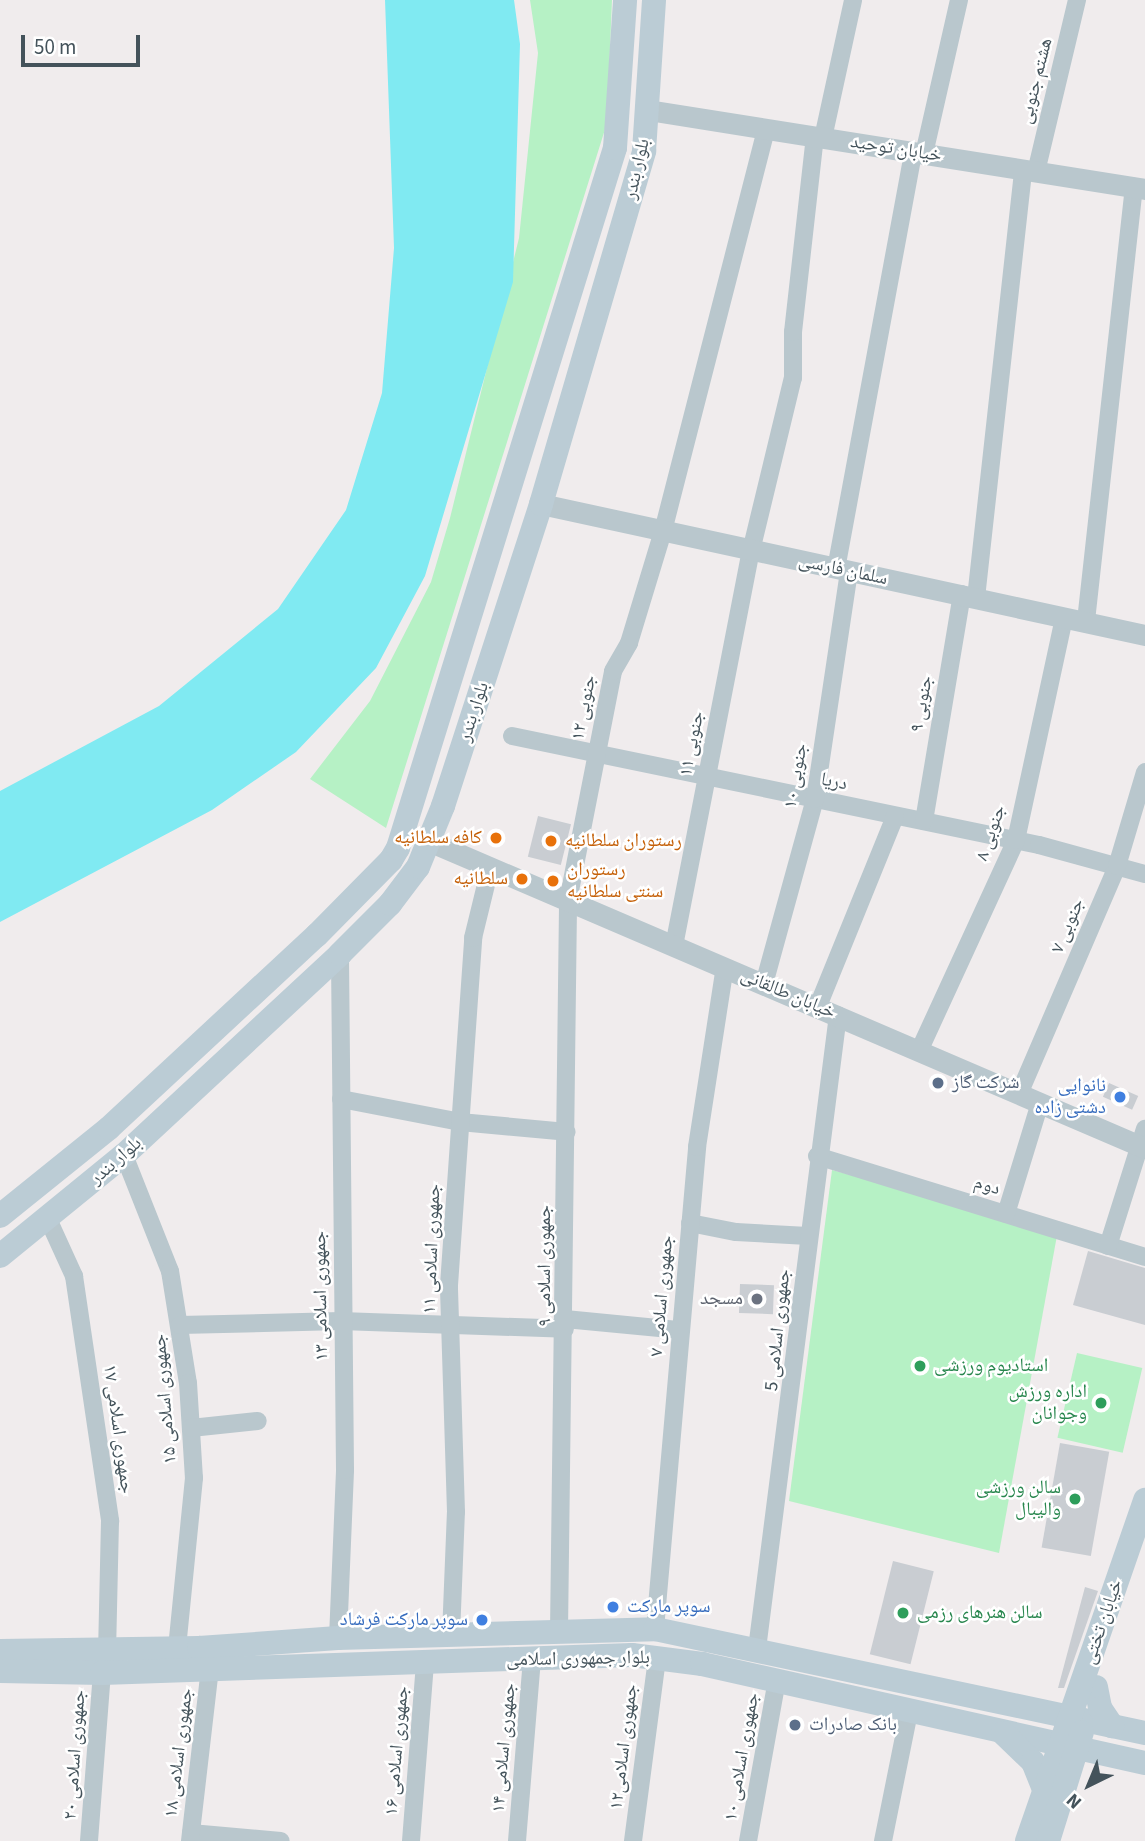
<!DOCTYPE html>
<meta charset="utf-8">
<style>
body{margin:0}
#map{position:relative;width:1145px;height:1841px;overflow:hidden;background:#f0eced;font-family:"Source Sans 3","Noto Naskh Arabic",sans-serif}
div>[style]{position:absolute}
.green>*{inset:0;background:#b6f1c5;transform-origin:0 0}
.water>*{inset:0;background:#80eaf2}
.building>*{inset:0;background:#c9cdd2;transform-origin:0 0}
.minor>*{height:18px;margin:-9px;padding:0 9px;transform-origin:9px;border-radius:9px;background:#b9c7cd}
.tertiary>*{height:21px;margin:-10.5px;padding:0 10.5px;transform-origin:10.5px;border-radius:10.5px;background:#b9c7cd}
.secondary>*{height:24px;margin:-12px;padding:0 12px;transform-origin:12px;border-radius:12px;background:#bbccd5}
.dots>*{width:19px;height:19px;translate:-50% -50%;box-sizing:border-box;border:4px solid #fff;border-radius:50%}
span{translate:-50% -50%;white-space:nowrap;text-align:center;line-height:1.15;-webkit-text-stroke:5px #fff;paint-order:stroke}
.street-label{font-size:19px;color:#44535b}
.food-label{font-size:19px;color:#c56008}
.right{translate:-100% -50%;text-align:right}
.left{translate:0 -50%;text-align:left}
.service-label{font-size:19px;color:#4e5e75}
.shop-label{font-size:19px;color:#366cbe}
.worship-label{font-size:19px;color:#5b616d}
.leisure-label{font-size:19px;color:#27864d}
.north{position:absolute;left:1054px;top:1750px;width:70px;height:70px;-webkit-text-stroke:5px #fff;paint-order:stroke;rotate:223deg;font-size:19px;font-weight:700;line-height:28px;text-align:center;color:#44535b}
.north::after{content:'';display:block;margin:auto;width:24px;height:32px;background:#44535b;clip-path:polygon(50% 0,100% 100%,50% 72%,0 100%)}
.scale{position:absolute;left:21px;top:35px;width:119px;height:32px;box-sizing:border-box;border:4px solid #44535b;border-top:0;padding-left:9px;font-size:21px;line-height:24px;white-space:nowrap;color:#44535b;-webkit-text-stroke:5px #fff;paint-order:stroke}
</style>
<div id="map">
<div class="green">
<div style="clip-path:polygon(530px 0,612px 0,607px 123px,386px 828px,310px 779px,370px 701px,431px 582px,450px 518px,519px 238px,538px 53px)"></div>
<div style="clip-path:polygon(832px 1170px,1058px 1230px,999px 1553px,789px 1501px)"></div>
<div style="left:1077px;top:1353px;width:67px;height:87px;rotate:13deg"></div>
</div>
<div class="water">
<div style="clip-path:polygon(385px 0,514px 0,520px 44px,513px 282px,425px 576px,376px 668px,296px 752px,212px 810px,0 922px,0 791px,159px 706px,278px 609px,346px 510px,382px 393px,394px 248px)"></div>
</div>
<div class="building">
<div style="left:538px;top:816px;width:34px;height:42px;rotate:14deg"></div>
<div style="left:1109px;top:1083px;width:32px;height:15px;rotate:24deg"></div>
<div style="clip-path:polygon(1088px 1251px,1145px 1268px,1145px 1325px,1073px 1305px)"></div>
<div style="left:740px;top:1284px;width:34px;height:29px;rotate:2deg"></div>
<div style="left:1060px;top:1443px;width:50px;height:106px;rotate:10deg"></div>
<div style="left:893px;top:1561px;width:42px;height:96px;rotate:14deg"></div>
<div style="clip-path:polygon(1085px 1587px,1098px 1591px,1064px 1688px,1058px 1688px)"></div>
</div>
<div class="minor">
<div style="left:823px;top:138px;width:141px;rotate:-77.7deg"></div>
<div style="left:924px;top:154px;width:158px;rotate:-77.2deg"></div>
<div style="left:1036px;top:172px;width:177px;rotate:-76.6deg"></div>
<div style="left:836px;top:569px;width:424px;rotate:-79.5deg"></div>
<div style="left:976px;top:598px;width:431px;rotate:-83.7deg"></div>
<div style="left:1086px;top:621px;width:437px;rotate:-83.7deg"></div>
<div style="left:512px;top:736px;width:538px;rotate:11.69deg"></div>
<div style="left:1039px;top:845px;width:110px;rotate:15.3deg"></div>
<div style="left:924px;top:821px;width:230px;rotate:-80.5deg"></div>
<div style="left:674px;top:946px;width:402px;rotate:-79deg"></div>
<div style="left:751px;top:551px;width:178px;rotate:-76.4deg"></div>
<div style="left:793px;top:378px;width:46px;rotate:-90deg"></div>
<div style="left:793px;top:332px;width:197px;rotate:-83.6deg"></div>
<div style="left:764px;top:984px;width:192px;rotate:-74.6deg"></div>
<div style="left:815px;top:799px;width:230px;rotate:-81.5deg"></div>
<div style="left:818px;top:1006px;width:205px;rotate:-67.9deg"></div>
<div style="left:920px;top:1049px;width:230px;rotate:-65.3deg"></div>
<div style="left:1016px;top:840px;width:227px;rotate:-77.8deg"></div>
<div style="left:1019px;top:1094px;width:248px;rotate:-66.7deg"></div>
<div style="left:1117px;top:866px;width:98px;rotate:-73.4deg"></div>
<div style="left:341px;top:1099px;width:121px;rotate:10.9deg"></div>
<div style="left:460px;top:1122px;width:107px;rotate:5.3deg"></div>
<div style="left:124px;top:1155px;width:125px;rotate:68.4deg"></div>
<div style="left:170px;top:1271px;width:113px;rotate:80.9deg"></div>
<div style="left:188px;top:1383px;width:95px;rotate:86.4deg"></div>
<div style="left:194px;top:1478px;width:172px;rotate:95.7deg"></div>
<div style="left:817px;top:1156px;width:343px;rotate:17.1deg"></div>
<div style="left:1006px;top:1214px;width:116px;rotate:-73deg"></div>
<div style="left:48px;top:1219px;width:63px;rotate:65.5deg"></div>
<div style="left:74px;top:1276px;width:248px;rotate:81.6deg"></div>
<div style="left:110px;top:1521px;width:130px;rotate:91.3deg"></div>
<div style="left:690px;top:1223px;width:47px;rotate:11.1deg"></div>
<div style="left:736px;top:1232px;width:72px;rotate:3.2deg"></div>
<div style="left:1108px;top:1246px;width:123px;rotate:-72.5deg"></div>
<div style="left:565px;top:1319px;width:116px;rotate:5.5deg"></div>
<div style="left:180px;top:1325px;width:161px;rotate:-1.4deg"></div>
<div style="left:341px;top:1321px;width:224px;rotate:2deg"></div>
<div style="left:191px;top:1428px;width:67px;rotate:-6deg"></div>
<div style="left:655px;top:1629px;width:484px;rotate:-85deg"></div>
<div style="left:697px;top:1147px;width:182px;rotate:-81.2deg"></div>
<div style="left:559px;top:1632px;width:731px;rotate:-89.29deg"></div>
<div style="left:568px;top:901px;width:234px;rotate:-78.9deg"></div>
<div style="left:613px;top:671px;width:32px;rotate:-60deg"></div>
<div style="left:629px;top:643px;width:117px;rotate:-73.1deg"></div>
<div style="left:663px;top:531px;width:415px;rotate:-75.6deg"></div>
<div style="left:451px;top:1635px;width:123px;rotate:-87.7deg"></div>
<div style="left:456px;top:1512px;width:227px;rotate:-91.8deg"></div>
<div style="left:449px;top:1285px;width:348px;rotate:-86deg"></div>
<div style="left:473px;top:938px;width:72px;rotate:-76.3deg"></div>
<div style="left:338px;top:1638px;width:168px;rotate:-87.6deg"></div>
<div style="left:345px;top:1470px;width:516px;rotate:-90.56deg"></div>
<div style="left:757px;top:1649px;width:639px;rotate:-82.72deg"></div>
<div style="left:191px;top:1833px;width:90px;rotate:5.1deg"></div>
<div style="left:89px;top:1841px;width:169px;rotate:-85.6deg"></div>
<div style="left:190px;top:1841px;width:173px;rotate:-83.4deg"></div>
<div style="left:411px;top:1841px;width:178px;rotate:-85.5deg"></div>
<div style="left:517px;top:1841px;width:183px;rotate:-85.3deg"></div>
<div style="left:633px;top:1841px;width:185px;rotate:-82.5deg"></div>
<div style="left:748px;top:1841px;width:164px;rotate:-79.8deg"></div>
<div style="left:883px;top:1841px;width:132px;rotate:-78.6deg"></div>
</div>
<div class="tertiary">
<div style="left:648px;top:110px;width:503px;rotate:9.03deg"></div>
<div style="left:541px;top:504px;width:618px;rotate:12.24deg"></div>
<div style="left:431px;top:842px;width:777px;rotate:23.2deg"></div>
</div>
<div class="secondary">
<div style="left:0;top:1216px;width:140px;rotate:-38.9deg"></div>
<div style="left:109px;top:1128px;width:284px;rotate:-42.9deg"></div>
<div style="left:317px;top:935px;width:105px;rotate:-45.4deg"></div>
<div style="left:391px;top:860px;width:14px;rotate:-60deg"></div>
<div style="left:398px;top:848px;width:733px;rotate:-72.78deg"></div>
<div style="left:615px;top:148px;width:148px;rotate:-86.1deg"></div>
<div style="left:0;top:1256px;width:160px;rotate:-39.2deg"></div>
<div style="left:124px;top:1155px;width:295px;rotate:-42.9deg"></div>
<div style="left:340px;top:954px;width:71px;rotate:-45deg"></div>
<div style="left:390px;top:904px;width:46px;rotate:-52.9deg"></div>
<div style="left:418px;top:867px;width:66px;rotate:-67.7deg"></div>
<div style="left:443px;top:806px;width:318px;rotate:-72deg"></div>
<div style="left:541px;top:504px;width:368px;rotate:-73.7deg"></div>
<div style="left:644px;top:151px;width:151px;rotate:-86.2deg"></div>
<div style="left:0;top:1651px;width:199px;rotate:-0.9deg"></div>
<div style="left:199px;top:1648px;width:139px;rotate:-4.1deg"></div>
<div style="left:338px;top:1638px;width:317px;rotate:-1.6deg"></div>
<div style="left:655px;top:1629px;width:501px;rotate:11.98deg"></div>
<div style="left:0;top:1671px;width:102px;rotate:1.1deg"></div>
<div style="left:102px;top:1673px;width:530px;rotate:-1.95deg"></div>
<div style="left:632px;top:1655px;width:71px;rotate:7.3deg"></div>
<div style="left:702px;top:1664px;width:454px;rotate:12.6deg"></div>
<div style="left:1096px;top:1687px;width:21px;rotate:79deg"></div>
<div style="left:1100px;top:1708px;width:22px;rotate:56deg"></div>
<div style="left:1003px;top:1733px;width:42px;rotate:44deg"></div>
<div style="left:1033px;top:1762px;width:29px;rotate:68deg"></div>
<div style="left:1027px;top:1841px;width:361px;rotate:-70.9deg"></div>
<div style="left:1048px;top:1841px;width:114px;rotate:-72.7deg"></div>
</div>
<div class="dots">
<div style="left:496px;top:838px;background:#e8710a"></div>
<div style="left:551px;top:841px;background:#e8710a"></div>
<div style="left:522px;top:879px;background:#e8710a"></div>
<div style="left:553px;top:881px;background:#e8710a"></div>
<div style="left:938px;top:1083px;background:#5c6f8a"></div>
<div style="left:1120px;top:1097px;background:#3f7fe0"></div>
<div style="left:757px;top:1299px;background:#6b7280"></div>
<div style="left:920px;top:1366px;background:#2e9e5b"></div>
<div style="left:1101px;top:1403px;background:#2e9e5b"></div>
<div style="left:1075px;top:1499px;background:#2e9e5b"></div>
<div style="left:613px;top:1607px;background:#3f7fe0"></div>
<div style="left:903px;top:1613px;background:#2e9e5b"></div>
<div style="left:482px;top:1620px;background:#3f7fe0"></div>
<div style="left:795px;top:1725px;background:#5c6f8a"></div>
</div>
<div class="street-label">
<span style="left:1036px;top:81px;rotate:-76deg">هشتم جنوبی</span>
<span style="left:896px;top:149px;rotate:9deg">خیابان توحید</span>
<span style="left:637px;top:169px;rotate:-77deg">بلوار بندر</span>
<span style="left:843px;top:570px;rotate:12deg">سلمان فارسی</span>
<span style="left:922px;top:704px;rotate:-80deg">۹ جنوبی</span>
<span style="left:584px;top:708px;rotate:-79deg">۱۲ جنوبی</span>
<span style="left:474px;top:712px;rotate:-72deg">بلوار بندر</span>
<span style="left:692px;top:744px;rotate:-79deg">۱۱ جنوبی</span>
<span style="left:796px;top:776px;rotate:-80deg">۱۰ جنوبی</span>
<span style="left:834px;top:782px;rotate:12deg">دریا</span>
<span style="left:991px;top:833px;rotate:-71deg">۸ جنوبی</span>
<span style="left:1068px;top:926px;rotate:-67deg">۷ جنوبی</span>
<span style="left:788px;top:994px;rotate:23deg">خیابان طالقانی</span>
<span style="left:116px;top:1161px;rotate:-41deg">بلوار بندر</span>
<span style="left:987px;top:1186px;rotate:17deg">دوم</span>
<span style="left:432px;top:1249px;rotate:-88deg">جمهوری اسلامی ۱۱</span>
<span style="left:545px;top:1266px;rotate:-90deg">جمهوری اسلامی ۹</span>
<span style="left:321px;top:1296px;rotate:-91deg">جمهوری اسلامی ۱۳</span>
<span style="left:662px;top:1296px;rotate:-85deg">جمهوری اسلامی ۷</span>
<span style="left:778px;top:1330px;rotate:-84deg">جمهوری اسلامی 5</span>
<span style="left:165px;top:1399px;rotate:-95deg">جمهوری اسلامی ۱۵</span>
<span style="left:118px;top:1429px;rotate:82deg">جمهوری اسلامی ۱۷</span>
<span style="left:1103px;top:1622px;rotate:-71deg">خیابان تختی</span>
<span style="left:578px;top:1659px;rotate:-1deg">بلوار جمهوری اسلامی</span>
<span style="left:624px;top:1747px;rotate:-83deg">جمهوری اسلامی۱۲</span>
<span style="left:504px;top:1748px;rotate:-85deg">جمهوری اسلامی ۱۴</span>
<span style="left:397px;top:1751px;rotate:-85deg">جمهوری اسلامی ۱۶</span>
<span style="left:179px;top:1753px;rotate:-83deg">جمهوری اسلامی ۱۸</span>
<span style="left:75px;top:1755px;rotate:-86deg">جمهوری اسلامی ۲۰</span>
<span style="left:742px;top:1757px;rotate:-80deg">جمهوری اسلامی ۱۰</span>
</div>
<div class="food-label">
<span class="right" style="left:482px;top:838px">کافه سلطانیه</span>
<span class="left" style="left:565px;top:841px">رستوران سلطانیه</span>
<span class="left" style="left:567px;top:881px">رستوران<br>سنتی سلطانیه</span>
<span class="right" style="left:508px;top:879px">سلطانيه</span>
</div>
<div class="service-label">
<span class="left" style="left:952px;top:1083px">شرکت گاز</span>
<span class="left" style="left:809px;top:1725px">بانک صادرات</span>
</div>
<div class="shop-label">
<span class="right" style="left:1106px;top:1097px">نانوایی<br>دشتی زاده</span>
<span class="left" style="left:627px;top:1607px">سوپر مارکت</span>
<span class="right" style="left:468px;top:1620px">سوپر مارکت فرشاد</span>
</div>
<div class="worship-label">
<span class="right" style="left:743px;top:1299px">مسجد</span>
</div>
<div class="leisure-label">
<span class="left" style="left:934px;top:1366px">استادیوم ورزشی</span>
<span class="right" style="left:1087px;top:1403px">اداره ورزش<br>وجوانان</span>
<span class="right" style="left:1061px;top:1499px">سالن ورزشی<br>والیبال</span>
<span class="left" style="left:917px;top:1613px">سالن هنرهای رزمی</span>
</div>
<div class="north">N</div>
<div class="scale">50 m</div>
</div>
